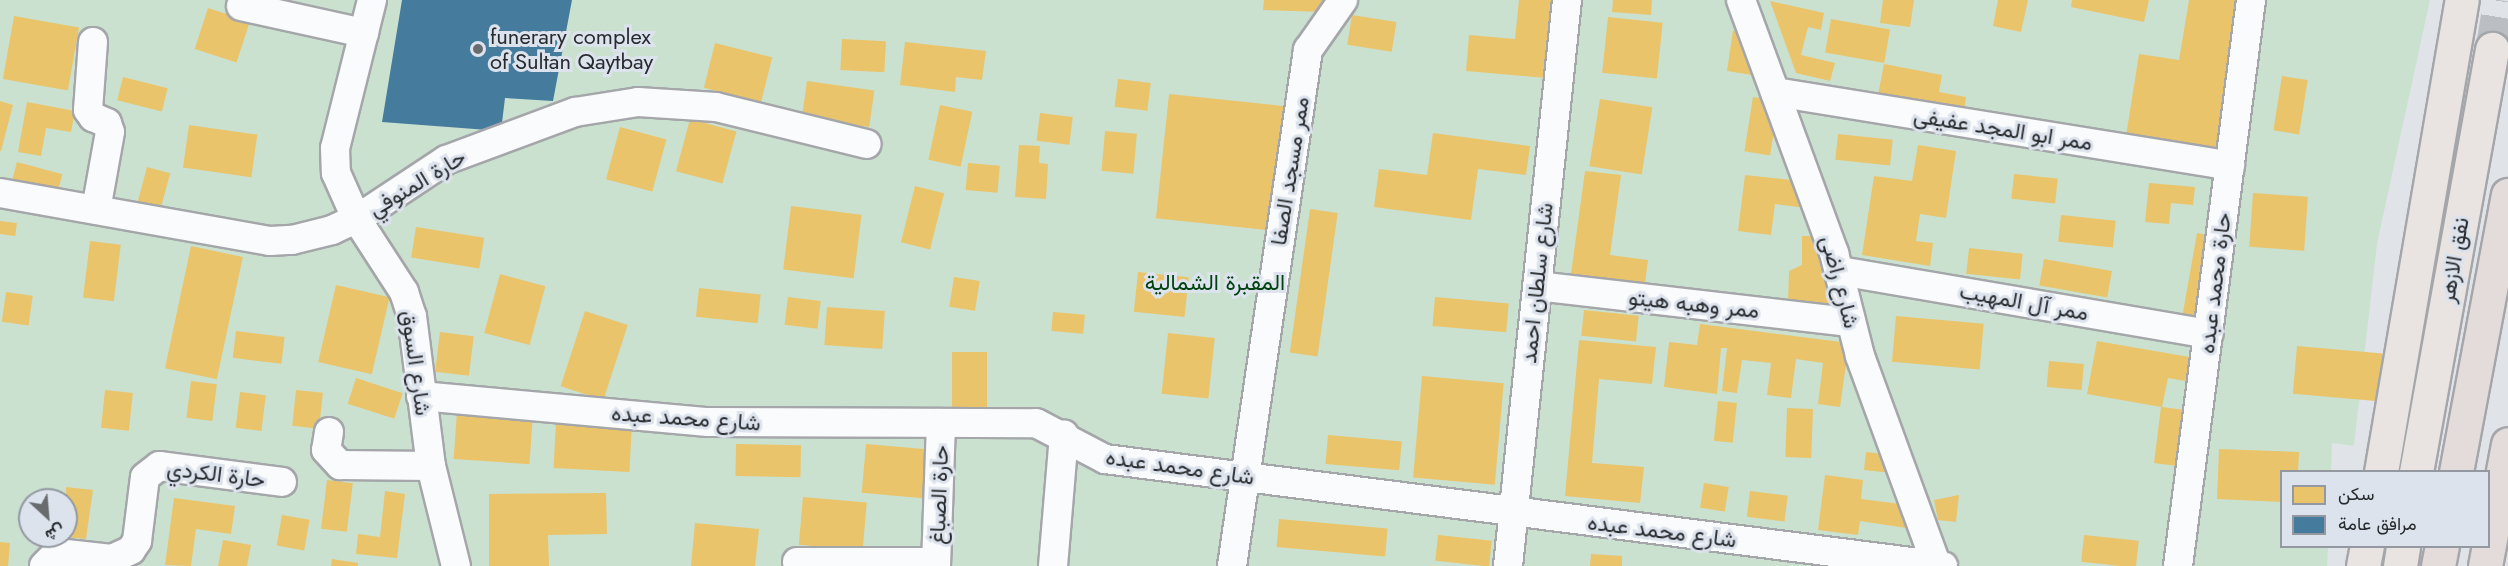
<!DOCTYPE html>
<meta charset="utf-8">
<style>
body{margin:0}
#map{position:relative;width:2508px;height:566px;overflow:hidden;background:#e0e4e9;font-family:Jost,Vazirmatn,sans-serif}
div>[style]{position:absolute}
.green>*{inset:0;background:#cbe1d0}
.homes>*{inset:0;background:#e9c46a;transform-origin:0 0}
.public>*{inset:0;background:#457b9d}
.primary-tunnel>*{height:33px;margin-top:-16.5px;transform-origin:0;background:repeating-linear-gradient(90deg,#bbbfc4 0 33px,transparent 0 49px)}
.roads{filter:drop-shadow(2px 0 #a4a6aa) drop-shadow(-2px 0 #a4a6aa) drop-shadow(0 2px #a4a6aa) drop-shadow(0 -2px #a4a6aa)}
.minor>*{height:28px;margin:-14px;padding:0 14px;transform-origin:14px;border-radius:14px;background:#fafbfc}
.primary>*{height:33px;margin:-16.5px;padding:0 16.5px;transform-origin:16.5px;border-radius:16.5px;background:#e9e4e2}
.trunk>*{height:33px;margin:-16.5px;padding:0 16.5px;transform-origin:16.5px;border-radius:16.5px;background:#e3dcda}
.dots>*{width:16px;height:16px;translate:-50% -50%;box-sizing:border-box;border:3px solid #dce3ed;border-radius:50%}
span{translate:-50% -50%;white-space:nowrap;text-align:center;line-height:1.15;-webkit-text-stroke:6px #dce3ed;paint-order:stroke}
.poi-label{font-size:22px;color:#282b2e}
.left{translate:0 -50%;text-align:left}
.street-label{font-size:22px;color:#282b2e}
.park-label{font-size:22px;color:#014211}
.legend{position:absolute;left:2280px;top:470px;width:210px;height:78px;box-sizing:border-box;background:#dce3ed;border:2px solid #9499a1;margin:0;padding:8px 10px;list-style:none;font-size:18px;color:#282b2e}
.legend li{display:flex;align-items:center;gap:12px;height:30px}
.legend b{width:30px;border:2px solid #9499a1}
.north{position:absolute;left:18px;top:488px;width:60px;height:60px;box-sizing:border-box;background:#dce3ed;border:2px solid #9499a1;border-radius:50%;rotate:154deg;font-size:16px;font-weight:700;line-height:24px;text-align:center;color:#282b2e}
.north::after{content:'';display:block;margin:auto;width:21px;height:27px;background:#686c6f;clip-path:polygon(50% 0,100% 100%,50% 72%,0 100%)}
</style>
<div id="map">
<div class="green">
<div style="clip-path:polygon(evenodd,0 0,2430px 0,2377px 244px,2354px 446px,2332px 443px,2331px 471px,2282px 472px,2282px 546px,2328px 547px,2327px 566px,0 566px,0 0,30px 500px,66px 500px,66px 536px,30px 536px,30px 500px)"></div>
</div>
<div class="homes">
<div style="clip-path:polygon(1264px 0,1325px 0,1324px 12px,1263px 10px)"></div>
<div style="clip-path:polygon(1519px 0,1553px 0,1546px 78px,1466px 71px,1469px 35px,1515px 39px)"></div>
<div style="clip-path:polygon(1613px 0,1652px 0,1651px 15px,1612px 12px)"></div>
<div style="clip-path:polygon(1883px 0,1914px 0,1910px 27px,1880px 23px)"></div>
<div style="clip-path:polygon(1998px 0,2028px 0,2021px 32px,1993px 26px)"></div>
<div style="clip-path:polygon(2072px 0,2149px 0,2144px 22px,2071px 7px)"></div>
<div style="clip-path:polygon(2189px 0,2253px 0,2230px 151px,2126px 136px,2139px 54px,2179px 60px)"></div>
<div style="clip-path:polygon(1770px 1px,1824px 13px,1821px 30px,1808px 27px,1801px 55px,1835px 63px,1830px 81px,1796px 73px)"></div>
<div style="left:208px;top:8px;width:44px;height:43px;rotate:18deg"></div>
<div style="left:1352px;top:15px;width:45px;height:30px;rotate:9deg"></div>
<div style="left:14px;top:16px;width:66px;height:64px;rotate:10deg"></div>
<div style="left:1608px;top:17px;width:55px;height:56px;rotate:6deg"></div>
<div style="left:1831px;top:19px;width:60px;height:34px;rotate:10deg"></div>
<div style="clip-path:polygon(1733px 30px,1743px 39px,1754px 65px,1752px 75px,1727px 71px)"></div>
<div style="left:842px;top:39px;width:44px;height:31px;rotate:3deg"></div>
<div style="clip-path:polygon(905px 42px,986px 51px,982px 80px,956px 77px,955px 92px,900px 85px)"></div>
<div style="left:715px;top:43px;width:59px;height:46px;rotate:14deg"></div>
<div style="clip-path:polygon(1884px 64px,1942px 75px,1939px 92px,1966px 97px,1964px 111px,1878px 95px)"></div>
<div style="left:2282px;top:76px;width:26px;height:55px;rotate:9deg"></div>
<div style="left:123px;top:77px;width:46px;height:24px;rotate:14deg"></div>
<div style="left:1118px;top:79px;width:33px;height:28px;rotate:7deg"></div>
<div style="left:807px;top:81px;width:68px;height:37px;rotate:8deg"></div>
<div style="left:1169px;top:94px;width:116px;height:125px;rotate:6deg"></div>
<div style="left:1753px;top:97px;width:26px;height:55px;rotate:9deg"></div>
<div style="left:1600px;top:99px;width:53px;height:68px;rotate:9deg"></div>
<div style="clip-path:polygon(0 101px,13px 105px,1px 151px,0 151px)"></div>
<div style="clip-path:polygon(27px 102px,75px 111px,71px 132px,46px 128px,41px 156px,18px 152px)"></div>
<div style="left:940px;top:105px;width:33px;height:56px;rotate:12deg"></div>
<div style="left:1040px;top:113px;width:33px;height:28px;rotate:7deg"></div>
<div style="left:690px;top:119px;width:48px;height:54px;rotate:15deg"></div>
<div style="left:189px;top:125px;width:69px;height:43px;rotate:8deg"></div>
<div style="left:620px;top:127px;width:48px;height:54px;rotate:15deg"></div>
<div style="left:1105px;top:131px;width:32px;height:40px;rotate:5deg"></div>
<div style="clip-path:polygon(1433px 133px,1530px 146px,1526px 175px,1478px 169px,1471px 220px,1374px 207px,1379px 169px,1427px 175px)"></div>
<div style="left:1838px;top:134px;width:55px;height:26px;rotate:6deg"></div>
<div style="clip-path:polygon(1019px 145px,1040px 146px,1039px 163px,1048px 164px,1046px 199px,1015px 197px)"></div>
<div style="clip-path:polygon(1918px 145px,1956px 151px,1946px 218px,1920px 214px,1916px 241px,1933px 243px,1930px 266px,1862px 255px,1874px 176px,1912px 181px)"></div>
<div style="left:17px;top:162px;width:47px;height:24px;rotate:15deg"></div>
<div style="left:968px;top:163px;width:32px;height:27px;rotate:5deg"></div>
<div style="left:147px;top:167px;width:24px;height:47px;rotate:15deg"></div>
<div style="clip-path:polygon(1585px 171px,1621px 175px,1610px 255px,1648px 260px,1645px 283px,1571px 274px)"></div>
<div style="left:2014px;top:174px;width:44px;height:25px;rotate:6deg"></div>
<div style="clip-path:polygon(1745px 175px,1810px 182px,1807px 208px,1775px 204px,1771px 235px,1738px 231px)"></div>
<div style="clip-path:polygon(2149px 183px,2195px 187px,2193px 205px,2171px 203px,2169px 224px,2145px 222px)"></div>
<div style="left:915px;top:186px;width:30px;height:58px;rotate:14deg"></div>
<div style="left:2253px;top:193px;width:55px;height:54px;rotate:4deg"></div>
<div style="left:791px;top:206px;width:71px;height:64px;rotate:7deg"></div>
<div style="left:1310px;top:209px;width:28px;height:145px;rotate:8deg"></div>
<div style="left:2061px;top:215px;width:55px;height:27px;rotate:6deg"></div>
<div style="left:0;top:221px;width:17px;height:13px;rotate:7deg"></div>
<div style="left:416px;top:227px;width:69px;height:31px;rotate:9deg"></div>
<div style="left:2197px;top:233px;width:27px;height:83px;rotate:10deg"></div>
<div style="clip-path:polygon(1802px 236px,1825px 236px,1834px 304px,1788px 302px,1789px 271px,1802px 265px)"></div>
<div style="left:90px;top:241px;width:31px;height:57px;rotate:7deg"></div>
<div style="left:191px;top:246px;width:53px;height:125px;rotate:12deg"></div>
<div style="left:1969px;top:248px;width:54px;height:26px;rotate:6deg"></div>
<div style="left:2044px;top:259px;width:69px;height:27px;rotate:10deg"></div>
<div style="left:1138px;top:272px;width:51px;height:40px;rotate:6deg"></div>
<div style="left:500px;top:274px;width:47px;height:61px;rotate:15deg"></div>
<div style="left:954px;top:277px;width:26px;height:30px;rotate:9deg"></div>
<div style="left:336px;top:285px;width:55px;height:79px;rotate:13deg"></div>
<div style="left:699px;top:288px;width:62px;height:29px;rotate:6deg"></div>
<div style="left:6px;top:292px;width:27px;height:30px;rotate:8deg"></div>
<div style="left:788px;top:297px;width:33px;height:28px;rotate:7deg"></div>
<div style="left:1435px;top:297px;width:74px;height:29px;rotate:5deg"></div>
<div style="left:827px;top:307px;width:58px;height:38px;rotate:4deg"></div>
<div style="left:1584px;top:310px;width:55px;height:26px;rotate:6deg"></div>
<div style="left:585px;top:311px;width:45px;height:79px;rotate:18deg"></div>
<div style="left:1053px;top:312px;width:32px;height:19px;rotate:5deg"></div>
<div style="left:1896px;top:316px;width:88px;height:46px;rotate:5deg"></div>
<div style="clip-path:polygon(1700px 324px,1849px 343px,1840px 407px,1818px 404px,1823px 363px,1796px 359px,1791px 398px,1767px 395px,1771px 363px,1742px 360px,1737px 393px,1722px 391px,1727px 348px,1721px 348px,1717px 394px,1664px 387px,1669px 342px,1697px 345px)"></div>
<div style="left:236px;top:331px;width:49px;height:27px;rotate:7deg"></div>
<div style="left:440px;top:332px;width:34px;height:40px;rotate:7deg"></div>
<div style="left:1168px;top:333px;width:47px;height:61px;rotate:6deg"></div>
<div style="clip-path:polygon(1579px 340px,1656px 347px,1652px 384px,1599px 379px,1592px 463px,1644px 467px,1640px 503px,1565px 496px)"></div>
<div style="clip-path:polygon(2097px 341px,2201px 359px,2197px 383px,2168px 378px,2162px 407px,2192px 411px,2185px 467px,2154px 463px,2161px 407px,2087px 394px)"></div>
<div style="left:2297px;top:346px;width:86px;height:48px;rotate:5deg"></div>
<div style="left:952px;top:352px;width:35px;height:55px"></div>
<div style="left:2049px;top:361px;width:35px;height:26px;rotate:5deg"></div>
<div style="left:1422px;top:376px;width:82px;height:102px;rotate:5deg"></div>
<div style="left:356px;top:378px;width:49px;height:27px;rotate:18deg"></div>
<div style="left:191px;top:381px;width:26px;height:37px;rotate:7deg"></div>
<div style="left:105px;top:390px;width:28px;height:38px;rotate:6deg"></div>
<div style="left:296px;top:390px;width:27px;height:36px;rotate:6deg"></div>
<div style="left:240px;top:392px;width:26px;height:36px;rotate:7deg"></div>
<div style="left:1718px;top:401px;width:19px;height:40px;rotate:6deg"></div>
<div style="left:1787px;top:408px;width:26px;height:49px;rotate:2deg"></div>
<div style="left:457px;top:411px;width:76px;height:48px;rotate:4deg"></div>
<div style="left:556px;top:421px;width:76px;height:47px;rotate:3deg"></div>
<div style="left:1328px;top:435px;width:74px;height:29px;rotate:5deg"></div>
<div style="left:736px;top:444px;width:65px;height:32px;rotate:1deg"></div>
<div style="left:866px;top:444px;width:64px;height:49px;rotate:5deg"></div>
<div style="clip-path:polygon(2219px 449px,2299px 452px,2298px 472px,2282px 472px,2282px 502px,2217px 499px)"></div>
<div style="clip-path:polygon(1866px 452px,1894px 455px,1901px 474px,1864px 470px)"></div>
<div style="clip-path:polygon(1825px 475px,1863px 480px,1861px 499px,1916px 506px,1913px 529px,1860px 521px,1858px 535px,1818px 530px)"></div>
<div style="left:327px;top:480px;width:26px;height:49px;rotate:7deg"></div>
<div style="left:1704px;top:483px;width:25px;height:25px;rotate:9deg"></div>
<div style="clip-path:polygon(66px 487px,93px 490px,86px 539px,66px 537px)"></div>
<div style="clip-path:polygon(385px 491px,405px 494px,397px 558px,356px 554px,358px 534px,380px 537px)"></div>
<div style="left:1750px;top:491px;width:38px;height:26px;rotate:7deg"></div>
<div style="clip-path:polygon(606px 493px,607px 534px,548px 535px,549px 566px,489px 566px,489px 494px)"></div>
<div style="clip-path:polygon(1959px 495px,1956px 522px,1938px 520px,1934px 500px)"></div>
<div style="left:803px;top:497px;width:64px;height:48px;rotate:5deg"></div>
<div style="clip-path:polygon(174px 498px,235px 506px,231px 534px,196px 529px,191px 566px,165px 565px)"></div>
<div style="left:282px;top:515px;width:28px;height:31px;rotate:10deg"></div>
<div style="left:1279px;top:519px;width:109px;height:28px;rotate:5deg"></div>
<div style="clip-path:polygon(695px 523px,759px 529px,755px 566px,691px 566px)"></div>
<div style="left:1438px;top:535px;width:54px;height:26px;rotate:6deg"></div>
<div style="left:2084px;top:535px;width:55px;height:27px;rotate:6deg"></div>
<div style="clip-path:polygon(223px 540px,251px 545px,247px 566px,218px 566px)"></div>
<div style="clip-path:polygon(0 542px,10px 543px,8px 566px,0 566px)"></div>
<div style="clip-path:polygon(1591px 554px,1622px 556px,1622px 566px,1590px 566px)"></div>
<div style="clip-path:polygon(332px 559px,358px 563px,358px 566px,331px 566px)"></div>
</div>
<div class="public">
<div style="clip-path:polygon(402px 0,572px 0,553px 101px,505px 98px,501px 131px,382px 122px)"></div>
</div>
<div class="primary-tunnel">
<div style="left:2492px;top:49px;width:50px;rotate:-80.7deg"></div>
</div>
<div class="roads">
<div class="minor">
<div style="left:372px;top:0;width:153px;rotate:104deg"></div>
<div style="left:335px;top:148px;width:25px;rotate:88deg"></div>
<div style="left:336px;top:173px;width:49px;rotate:66deg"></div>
<div style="left:356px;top:218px;width:88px;rotate:57deg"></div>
<div style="left:404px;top:292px;width:25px;rotate:72deg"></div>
<div style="left:412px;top:316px;width:151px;rotate:82.8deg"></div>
<div style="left:431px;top:466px;width:103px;rotate:76deg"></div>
<div style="left:1741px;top:0;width:270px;rotate:69.8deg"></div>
<div style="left:1834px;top:253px;width:106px;rotate:75.8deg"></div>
<div style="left:1860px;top:356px;width:224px;rotate:69.9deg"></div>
<div style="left:241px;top:6px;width:126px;rotate:12.4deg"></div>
<div style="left:93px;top:42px;width:68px;rotate:94.2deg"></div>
<div style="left:88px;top:110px;width:9px;rotate:54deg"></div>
<div style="left:93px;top:117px;width:15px;rotate:23deg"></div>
<div style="left:107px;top:123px;width:9px;rotate:72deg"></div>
<div style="left:110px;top:132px;width:79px;rotate:100.2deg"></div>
<div style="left:1775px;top:92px;width:461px;rotate:9.2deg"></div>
<div style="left:0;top:193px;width:274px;rotate:10.1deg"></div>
<div style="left:270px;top:241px;width:22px;rotate:-3deg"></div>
<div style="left:292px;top:240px;width:41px;rotate:-14deg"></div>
<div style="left:332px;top:230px;width:31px;rotate:-25deg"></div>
<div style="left:360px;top:217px;width:103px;rotate:-33.5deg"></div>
<div style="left:446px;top:160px;width:138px;rotate:-20.4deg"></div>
<div style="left:575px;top:112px;width:64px;rotate:-9deg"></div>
<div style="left:638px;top:102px;width:78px;rotate:3.7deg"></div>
<div style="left:716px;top:107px;width:155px;rotate:13.8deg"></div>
<div style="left:1840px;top:271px;width:374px;rotate:9.7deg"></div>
<div style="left:1537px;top:286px;width:315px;rotate:6.6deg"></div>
<div style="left:421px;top:396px;width:288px;rotate:5.2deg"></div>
<div style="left:708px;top:422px;width:328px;rotate:0.2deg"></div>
<div style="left:1036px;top:423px;width:78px;rotate:27.6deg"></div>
<div style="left:1105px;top:459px;width:845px;rotate:7.28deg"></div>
<div style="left:329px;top:432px;width:18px;rotate:99deg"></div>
<div style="left:326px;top:450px;width:21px;rotate:47deg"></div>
<div style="left:340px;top:465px;width:91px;rotate:0.6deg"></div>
<div style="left:797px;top:562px;width:139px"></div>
<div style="left:44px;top:566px;width:18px;rotate:-45deg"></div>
<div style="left:57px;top:553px;width:55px;rotate:6.2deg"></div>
<div style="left:112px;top:559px;width:21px;rotate:-25deg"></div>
<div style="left:131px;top:550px;width:11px;rotate:-56deg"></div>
<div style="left:137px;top:541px;width:64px;rotate:-82.9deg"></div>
<div style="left:145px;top:477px;width:18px;rotate:-38deg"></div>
<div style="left:159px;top:466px;width:124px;rotate:7.4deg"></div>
<div style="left:936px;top:566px;width:143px;rotate:-88deg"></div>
<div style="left:1053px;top:566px;width:132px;rotate:-85.2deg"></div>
<div style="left:1232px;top:566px;width:522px;rotate:-81.62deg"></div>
<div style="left:1308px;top:50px;width:61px;rotate:-55deg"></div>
<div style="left:1508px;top:566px;width:569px;rotate:-84.05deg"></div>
<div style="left:2178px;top:566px;width:571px;rotate:-82.65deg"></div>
</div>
<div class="primary">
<div style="left:2381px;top:472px;width:479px;rotate:-80.3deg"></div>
<div style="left:2416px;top:472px;width:430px;rotate:-79.8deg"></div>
<div style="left:2363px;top:566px;width:20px;rotate:-79deg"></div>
<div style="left:2400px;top:566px;width:20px;rotate:-81deg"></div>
</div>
<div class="trunk">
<div style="left:2456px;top:472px;width:282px;rotate:-79.4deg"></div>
<div style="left:2438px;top:566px;width:20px;rotate:-79deg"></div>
<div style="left:2485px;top:566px;width:124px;rotate:-79.3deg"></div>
</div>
</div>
<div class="dots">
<div style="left:478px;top:49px;background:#686c6f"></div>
</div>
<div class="poi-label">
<span class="left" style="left:490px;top:49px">funerary complex<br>of Sultan Qaytbay</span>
</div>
<div class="street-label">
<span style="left:2003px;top:129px;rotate:9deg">ممر ابو المجد عفيفى</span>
<span style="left:1290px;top:171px;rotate:-81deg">ممر مسجد الصفا</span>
<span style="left:417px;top:183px;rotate:-31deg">حارة المنوفي</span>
<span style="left:2454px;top:260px;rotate:-80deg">نفق الازهر</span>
<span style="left:1840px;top:282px;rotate:75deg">شارع راضى</span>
<span style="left:1537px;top:283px;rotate:-84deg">شارع سلطان احمد</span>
<span style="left:2215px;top:283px;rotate:-83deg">حارة محمد عبده</span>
<span style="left:2024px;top:302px;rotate:10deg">ممر آل المهيب</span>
<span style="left:1694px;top:304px;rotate:6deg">ممر وهبه هيتو</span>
<span style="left:416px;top:363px;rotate:82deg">شارع السوق</span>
<span style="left:686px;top:418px;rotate:4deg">شارع محمد عبده</span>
<span style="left:1180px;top:467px;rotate:8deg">شارع محمد عبده</span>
<span style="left:216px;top:474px;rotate:7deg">حارة الكردي</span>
<span style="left:939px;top:495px;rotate:-88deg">حارة الصباغ</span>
<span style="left:1662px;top:531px;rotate:7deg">شارع محمد عبده</span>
</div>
<div class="park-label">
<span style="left:1215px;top:283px">المقبرة الشمالية</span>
</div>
<ul class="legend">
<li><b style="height:16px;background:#e9c46a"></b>سكن</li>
<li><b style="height:16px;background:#457b9d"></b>مرافق عامة</li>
</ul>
<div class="north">ش</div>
</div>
